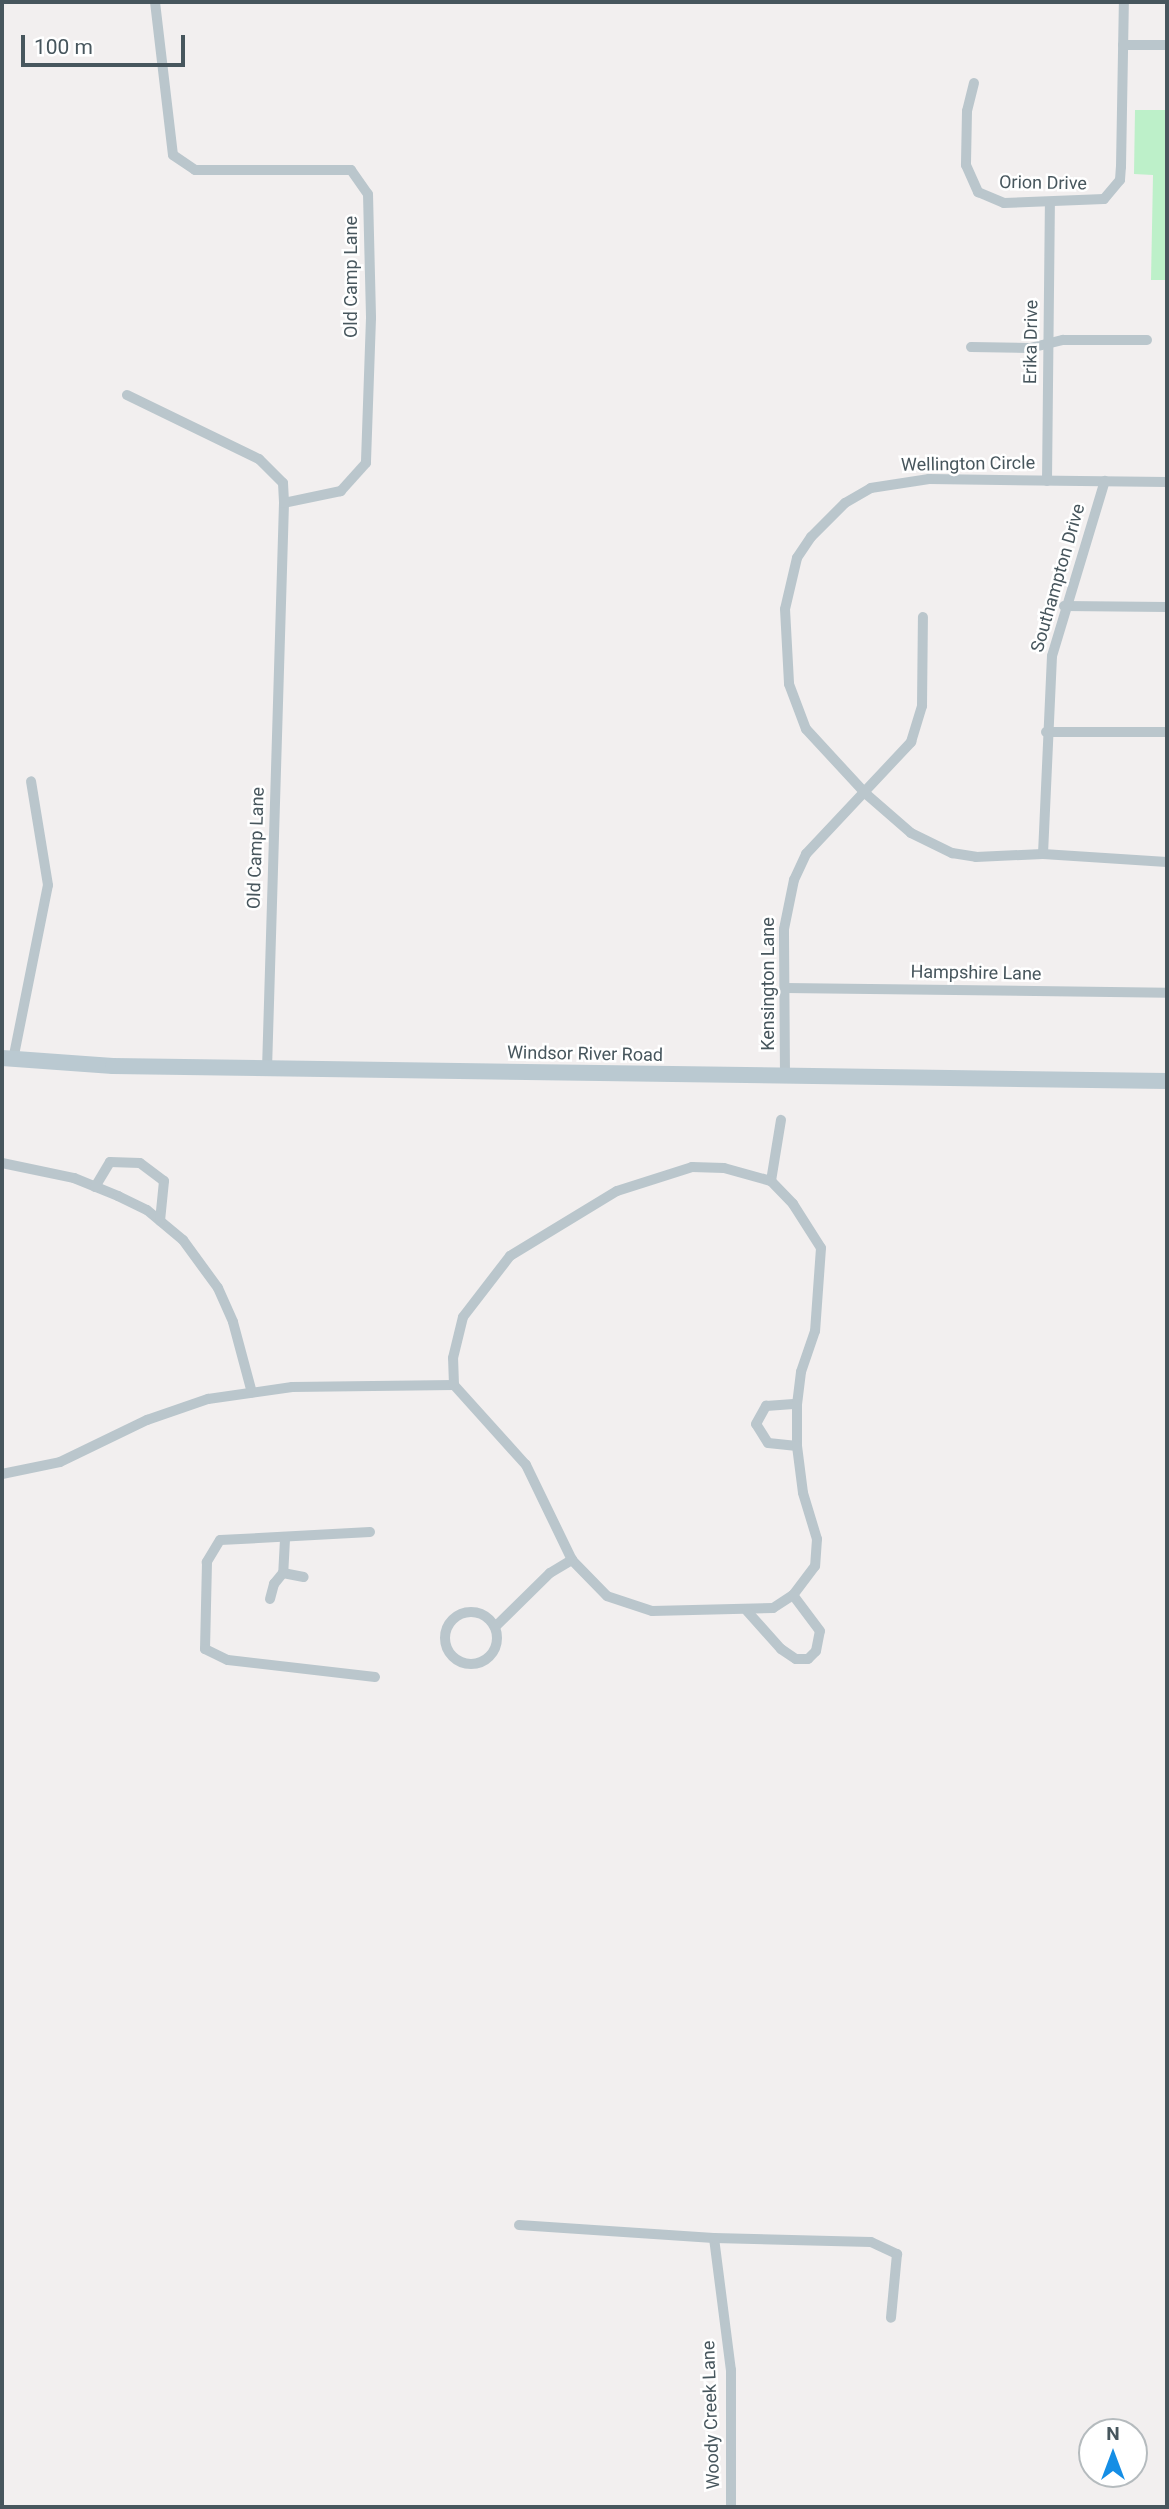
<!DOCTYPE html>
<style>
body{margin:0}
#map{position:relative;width:1169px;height:2509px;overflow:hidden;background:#f2efef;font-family:Roboto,sans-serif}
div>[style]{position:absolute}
.green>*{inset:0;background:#bdf0c9}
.street>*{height:10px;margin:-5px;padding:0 5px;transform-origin:5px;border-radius:5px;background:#bac6cc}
.street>.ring{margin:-5px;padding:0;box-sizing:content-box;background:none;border:10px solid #bac6cc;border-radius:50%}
.secondary>*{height:16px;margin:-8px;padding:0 8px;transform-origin:8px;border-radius:8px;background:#bac9d1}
span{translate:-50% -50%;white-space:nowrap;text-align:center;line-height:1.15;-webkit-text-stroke:5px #fff;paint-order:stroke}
.street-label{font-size:18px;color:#47565d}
.frame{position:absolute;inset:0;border:4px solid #47565d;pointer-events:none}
.north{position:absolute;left:1078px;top:2418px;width:70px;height:70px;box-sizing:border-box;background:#fff;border:2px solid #b5bbbe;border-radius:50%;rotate:0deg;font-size:19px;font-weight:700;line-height:28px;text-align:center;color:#47565d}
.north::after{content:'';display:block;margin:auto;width:24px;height:32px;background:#158ee5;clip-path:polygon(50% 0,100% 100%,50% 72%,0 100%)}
.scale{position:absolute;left:21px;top:35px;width:164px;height:32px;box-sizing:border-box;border:4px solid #47565d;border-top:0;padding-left:9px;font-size:21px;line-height:24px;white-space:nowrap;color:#47565d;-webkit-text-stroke:5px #fff;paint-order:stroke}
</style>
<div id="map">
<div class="green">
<div style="clip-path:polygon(1135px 110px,1167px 110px,1167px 280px,1151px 280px,1153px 175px,1134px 174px)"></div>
</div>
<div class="street">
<div style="left:155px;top:2px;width:154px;rotate:83.3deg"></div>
<div style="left:173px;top:155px;width:27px;rotate:34deg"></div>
<div style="left:195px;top:170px;width:156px"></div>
<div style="left:351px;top:170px;width:29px;rotate:55deg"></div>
<div style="left:368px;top:194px;width:124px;rotate:88.6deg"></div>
<div style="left:371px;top:318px;width:145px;rotate:92deg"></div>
<div style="left:366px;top:463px;width:38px;rotate:132deg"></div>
<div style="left:341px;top:491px;width:58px;rotate:168.1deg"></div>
<div style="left:284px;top:503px;width:566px;rotate:91.72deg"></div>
<div style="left:1123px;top:45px;width:44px"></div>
<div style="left:974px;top:83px;width:29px;rotate:104deg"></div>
<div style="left:967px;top:111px;width:54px;rotate:91.1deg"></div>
<div style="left:966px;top:165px;width:30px;rotate:66deg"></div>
<div style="left:978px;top:192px;width:28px;rotate:23deg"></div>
<div style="left:1004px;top:203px;width:100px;rotate:-2.3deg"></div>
<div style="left:1104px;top:199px;width:25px;rotate:-50deg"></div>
<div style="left:1120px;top:180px;width:13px;rotate:-86deg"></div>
<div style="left:1121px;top:167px;width:165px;rotate:-89deg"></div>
<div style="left:971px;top:347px;width:59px;rotate:1deg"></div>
<div style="left:1030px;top:348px;width:34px;rotate:-14deg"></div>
<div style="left:1063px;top:340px;width:84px"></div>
<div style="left:127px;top:395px;width:147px;rotate:25.9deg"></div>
<div style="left:259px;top:459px;width:34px;rotate:45deg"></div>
<div style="left:283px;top:483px;width:20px;rotate:87deg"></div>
<div style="left:1047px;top:481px;width:277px;rotate:-89.4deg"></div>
<div style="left:1167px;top:482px;width:238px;rotate:-179.3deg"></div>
<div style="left:929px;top:479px;width:59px;rotate:171.2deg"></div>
<div style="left:871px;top:488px;width:30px;rotate:150deg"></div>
<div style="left:845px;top:503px;width:48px;rotate:135deg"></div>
<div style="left:811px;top:537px;width:25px;rotate:124deg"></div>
<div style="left:797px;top:558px;width:52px;rotate:103.2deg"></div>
<div style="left:785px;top:609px;width:75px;rotate:86.9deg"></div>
<div style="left:789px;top:684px;width:48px;rotate:69.3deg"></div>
<div style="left:806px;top:729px;width:87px;rotate:47.3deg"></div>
<div style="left:865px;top:793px;width:61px;rotate:41deg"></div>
<div style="left:911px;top:833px;width:46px;rotate:26deg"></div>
<div style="left:952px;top:853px;width:24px;rotate:9deg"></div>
<div style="left:976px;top:857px;width:67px;rotate:-2.6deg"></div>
<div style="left:1043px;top:854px;width:124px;rotate:3.7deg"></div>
<div style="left:1064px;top:606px;width:103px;rotate:0.6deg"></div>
<div style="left:1046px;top:732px;width:121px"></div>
<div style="left:1043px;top:854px;width:198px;rotate:-87.4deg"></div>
<div style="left:1052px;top:656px;width:183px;rotate:-73.2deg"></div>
<div style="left:785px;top:988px;width:382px;rotate:0.7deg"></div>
<div style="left:13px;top:1060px;width:178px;rotate:-78.7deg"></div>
<div style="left:48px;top:885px;width:105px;rotate:-99.3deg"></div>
<div style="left:785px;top:1077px;width:148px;rotate:-90.4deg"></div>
<div style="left:784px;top:929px;width:50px;rotate:-78.5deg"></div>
<div style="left:794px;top:880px;width:29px;rotate:-65deg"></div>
<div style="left:806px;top:854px;width:154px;rotate:-46.8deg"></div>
<div style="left:911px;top:742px;width:38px;rotate:-73deg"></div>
<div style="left:922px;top:706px;width:89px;rotate:-89.4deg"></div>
<div style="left:2px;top:1163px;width:74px;rotate:11.8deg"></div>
<div style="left:74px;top:1178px;width:48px;rotate:22.2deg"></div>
<div style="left:118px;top:1196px;width:32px;rotate:26deg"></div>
<div style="left:147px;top:1210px;width:47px;rotate:39.8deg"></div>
<div style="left:183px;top:1240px;width:59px;rotate:53.9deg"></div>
<div style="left:218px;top:1288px;width:37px;rotate:66deg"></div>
<div style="left:233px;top:1322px;width:73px;rotate:75deg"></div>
<div style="left:771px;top:1181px;width:62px;rotate:-80.7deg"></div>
<div style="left:95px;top:1187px;width:29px;rotate:-59deg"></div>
<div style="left:110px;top:1162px;width:30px;rotate:2deg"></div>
<div style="left:140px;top:1163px;width:30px;rotate:37deg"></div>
<div style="left:164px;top:1181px;width:40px;rotate:95.7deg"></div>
<div style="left:797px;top:1446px;width:29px;rotate:-174deg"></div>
<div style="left:768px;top:1443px;width:22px;rotate:-122deg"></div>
<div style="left:756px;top:1424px;width:21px;rotate:-61deg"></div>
<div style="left:766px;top:1406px;width:31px;rotate:-4deg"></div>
<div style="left:2px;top:1474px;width:59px;rotate:-11.7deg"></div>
<div style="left:60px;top:1462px;width:97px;rotate:-25.8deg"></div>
<div style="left:147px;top:1420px;width:65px;rotate:-19deg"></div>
<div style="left:208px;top:1399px;width:85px;rotate:-8.1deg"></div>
<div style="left:292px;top:1387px;width:162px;rotate:-0.7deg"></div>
<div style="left:454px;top:1385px;width:27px;rotate:-92deg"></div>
<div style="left:453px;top:1358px;width:42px;rotate:-76.3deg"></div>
<div style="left:463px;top:1317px;width:77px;rotate:-52.4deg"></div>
<div style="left:510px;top:1256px;width:125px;rotate:-31.3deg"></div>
<div style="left:617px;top:1191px;width:79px;rotate:-17.7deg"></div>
<div style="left:692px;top:1167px;width:32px;rotate:2deg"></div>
<div style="left:724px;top:1168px;width:49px;rotate:15.5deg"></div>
<div style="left:771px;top:1181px;width:32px;rotate:46deg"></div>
<div style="left:793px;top:1204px;width:52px;rotate:57.5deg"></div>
<div style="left:821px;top:1248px;width:83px;rotate:94.1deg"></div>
<div style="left:815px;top:1331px;width:43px;rotate:108.9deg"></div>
<div style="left:801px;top:1372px;width:32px;rotate:97deg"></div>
<div style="left:797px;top:1404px;width:42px;rotate:90deg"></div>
<div style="left:797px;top:1446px;width:47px;rotate:82.7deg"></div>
<div style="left:803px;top:1493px;width:48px;rotate:73.1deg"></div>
<div style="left:817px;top:1539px;width:27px;rotate:94deg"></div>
<div style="left:815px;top:1566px;width:36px;rotate:127deg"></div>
<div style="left:793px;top:1595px;width:24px;rotate:147deg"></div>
<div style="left:773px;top:1608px;width:121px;rotate:178.6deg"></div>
<div style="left:652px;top:1611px;width:47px;rotate:-161.6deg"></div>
<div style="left:607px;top:1596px;width:50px;rotate:-134.2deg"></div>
<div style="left:572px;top:1560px;width:106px;rotate:-115.8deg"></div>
<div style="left:526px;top:1465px;width:108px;rotate:-132deg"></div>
<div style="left:370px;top:1532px;width:150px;rotate:176.9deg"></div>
<div style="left:220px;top:1540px;width:26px;rotate:121deg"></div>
<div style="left:207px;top:1562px;width:87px;rotate:91.3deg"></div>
<div style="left:205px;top:1649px;width:25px;rotate:26deg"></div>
<div style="left:228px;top:1660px;width:148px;rotate:6.6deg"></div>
<div style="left:285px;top:1539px;width:34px;rotate:93deg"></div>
<div style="left:283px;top:1573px;width:21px;rotate:11deg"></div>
<div style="left:270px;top:1599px;width:16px;rotate:-75deg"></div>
<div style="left:274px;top:1584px;width:14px;rotate:-51deg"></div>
<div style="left:747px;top:1611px;width:51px;rotate:48.2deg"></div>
<div style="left:781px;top:1649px;width:18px;rotate:34deg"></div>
<div style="left:796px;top:1659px;width:12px"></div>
<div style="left:808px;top:1659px;width:11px;rotate:-45deg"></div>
<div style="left:816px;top:1651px;width:20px;rotate:-79deg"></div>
<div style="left:820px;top:1631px;width:45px;rotate:-126.9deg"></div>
<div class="ring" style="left:445px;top:1612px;width:42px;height:42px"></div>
<div style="left:495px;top:1627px;width:77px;rotate:-44.5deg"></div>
<div style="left:550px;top:1573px;width:26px;rotate:-31deg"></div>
<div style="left:519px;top:2225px;width:195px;rotate:3.8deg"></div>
<div style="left:714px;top:2238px;width:133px;rotate:82.7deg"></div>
<div style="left:731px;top:2370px;width:137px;rotate:90deg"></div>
<div style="left:714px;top:2238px;width:157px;rotate:1.5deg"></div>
<div style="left:871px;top:2242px;width:29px;rotate:25deg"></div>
<div style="left:897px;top:2254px;width:64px;rotate:95.4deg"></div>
</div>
<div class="secondary">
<div style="left:2px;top:1058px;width:111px;rotate:4.1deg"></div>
<div style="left:113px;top:1066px;width:1054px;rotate:0.82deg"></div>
</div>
<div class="street-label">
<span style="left:1043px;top:183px;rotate:1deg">Orion Drive</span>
<span style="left:351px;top:277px;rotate:-90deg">Old Camp Lane</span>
<span style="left:1031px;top:342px;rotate:-89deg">Erika Drive</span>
<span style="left:968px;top:464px;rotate:-1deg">Wellington Circle</span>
<span style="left:1058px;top:578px;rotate:-74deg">Southampton Drive</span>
<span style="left:256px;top:848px;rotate:-88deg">Old Camp Lane</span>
<span style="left:976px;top:973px;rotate:1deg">Hampshire Lane</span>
<span style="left:768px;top:984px;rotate:-90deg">Kensington Lane</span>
<span style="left:585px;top:1054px;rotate:1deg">Windsor River Road</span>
<span style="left:711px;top:2415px;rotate:-92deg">Woody Creek Lane</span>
</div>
<div class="frame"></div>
<div class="north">N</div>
<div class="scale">100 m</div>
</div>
